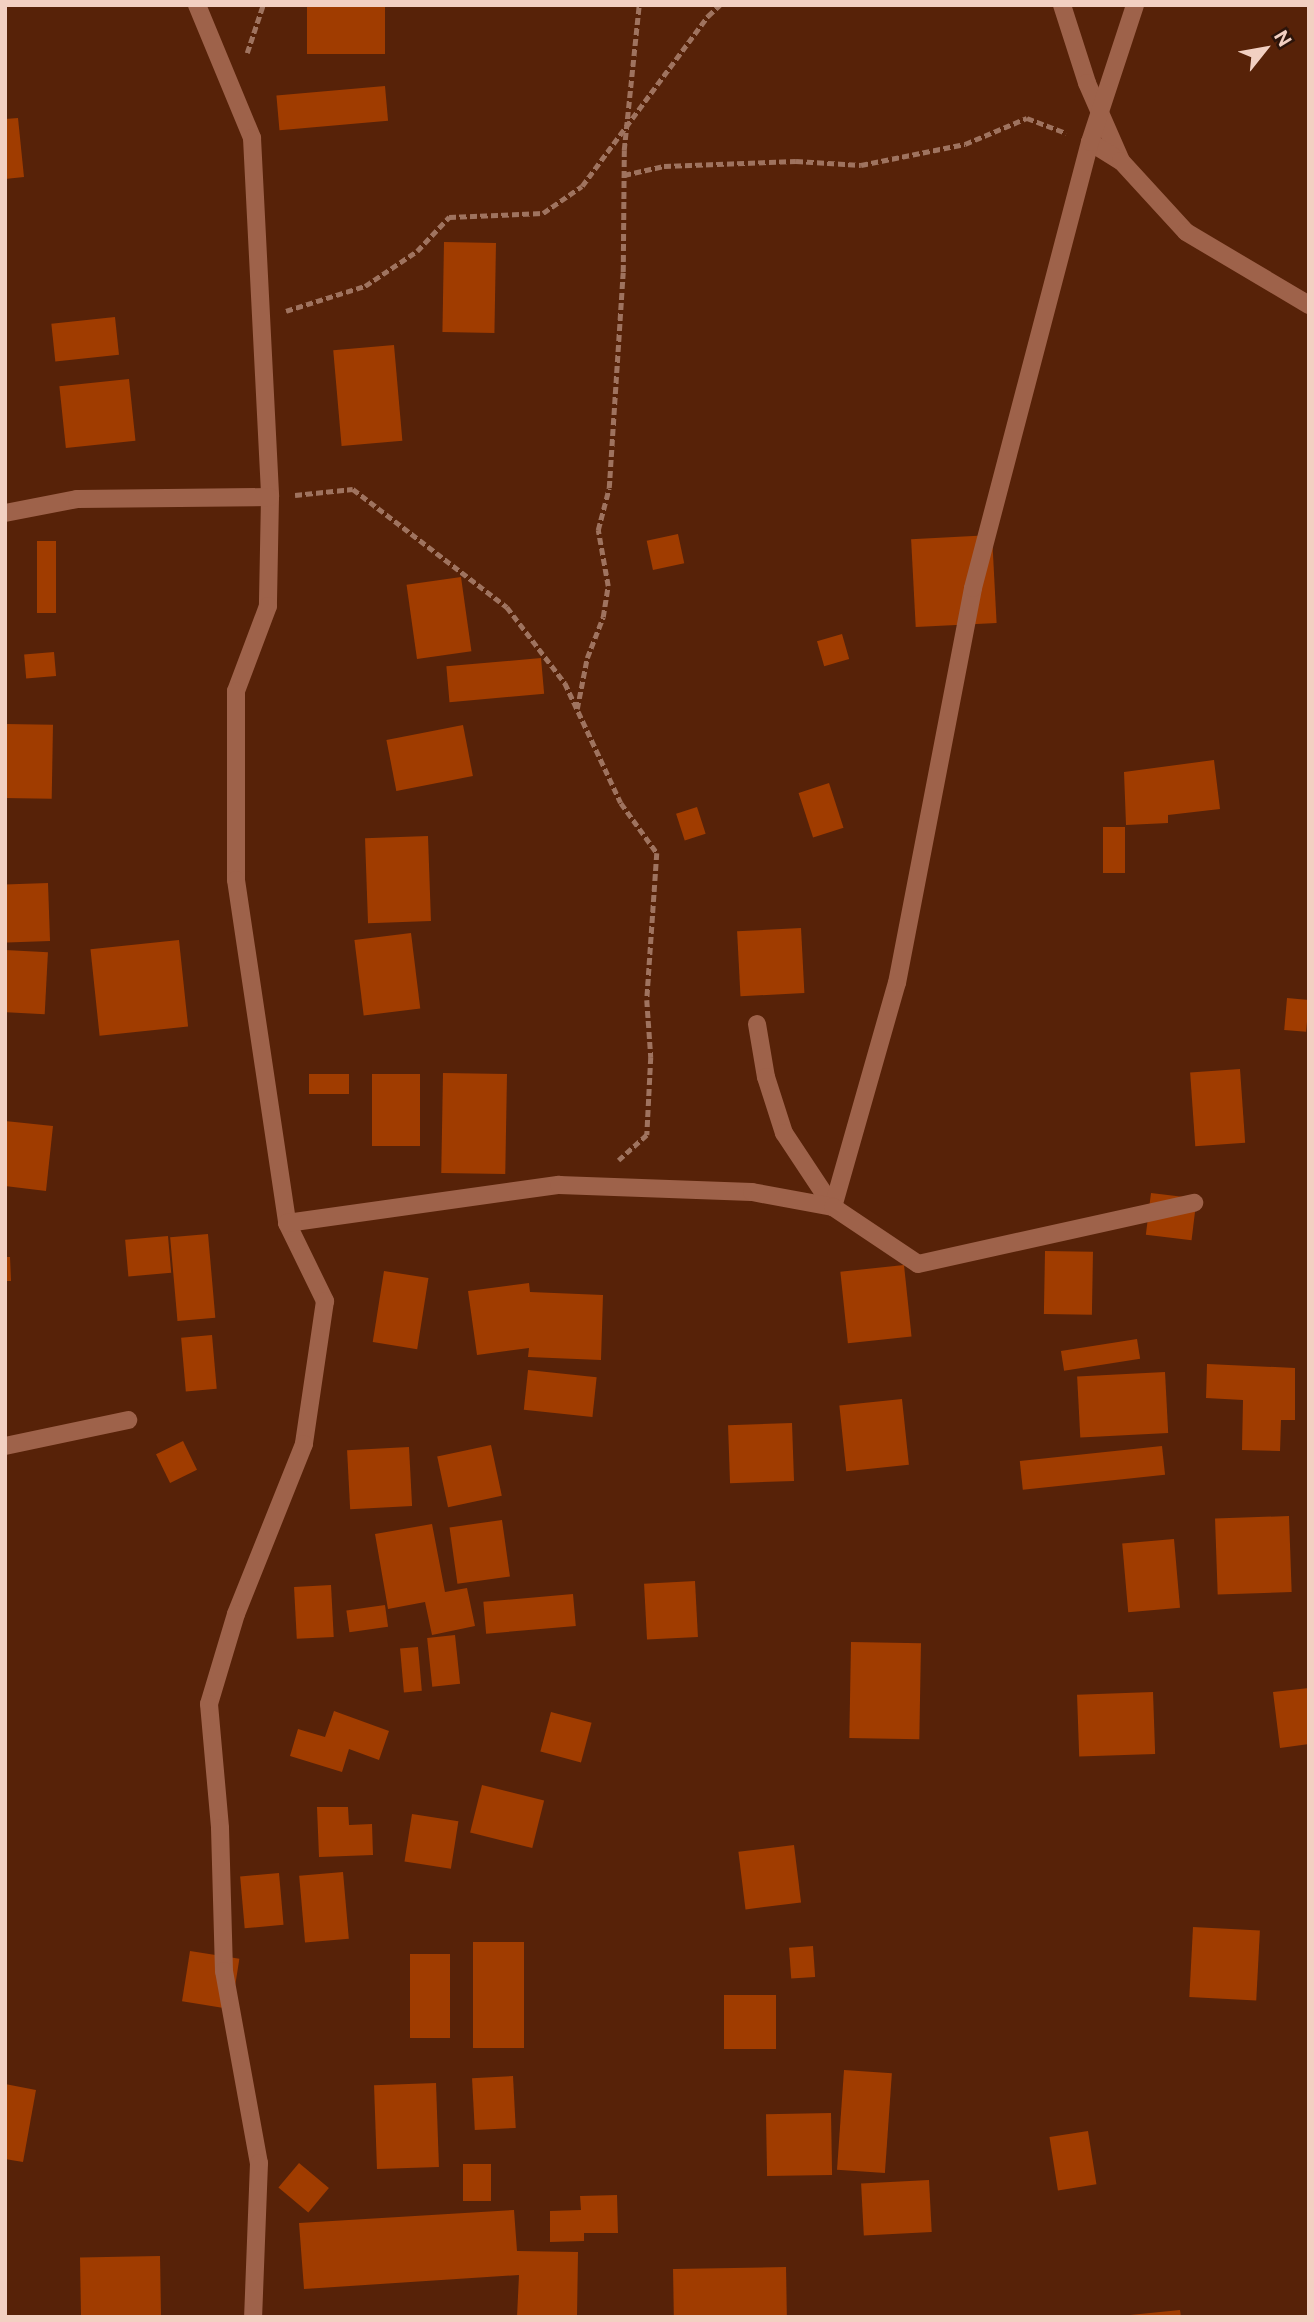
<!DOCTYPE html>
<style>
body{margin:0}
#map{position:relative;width:1314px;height:2322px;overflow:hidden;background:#572208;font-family:"Public Sans",sans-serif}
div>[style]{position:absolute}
.building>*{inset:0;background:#a03c00;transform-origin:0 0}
.path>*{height:4.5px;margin-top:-2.25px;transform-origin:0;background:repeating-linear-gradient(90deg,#9f735f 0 7px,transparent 0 10.5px)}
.minor>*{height:18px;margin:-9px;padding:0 9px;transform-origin:9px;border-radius:9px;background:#9e624a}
span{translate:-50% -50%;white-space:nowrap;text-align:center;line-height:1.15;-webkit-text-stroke:7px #2c140a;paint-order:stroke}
.frame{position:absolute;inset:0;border:7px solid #f2d0c2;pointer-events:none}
.north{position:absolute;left:1230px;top:14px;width:70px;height:70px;-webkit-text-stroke:5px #2c140a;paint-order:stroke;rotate:59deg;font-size:19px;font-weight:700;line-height:28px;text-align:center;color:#f2d0c2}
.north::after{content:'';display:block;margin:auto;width:24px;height:32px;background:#f2d0c2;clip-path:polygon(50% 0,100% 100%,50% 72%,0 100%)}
</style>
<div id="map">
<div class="building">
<div style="left:307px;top:5px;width:78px;height:49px"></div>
<div style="left:385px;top:86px;width:35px;height:109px;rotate:85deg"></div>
<div style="clip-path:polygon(18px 118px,24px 177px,5px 179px,5px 119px)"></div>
<div style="left:444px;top:242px;width:52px;height:90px;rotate:1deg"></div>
<div style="left:115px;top:317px;width:38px;height:64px;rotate:84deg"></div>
<div style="left:394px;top:345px;width:96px;height:61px;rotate:85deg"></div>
<div style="left:129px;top:379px;width:62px;height:70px;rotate:84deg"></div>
<div style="left:678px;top:534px;width:30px;height:32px;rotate:78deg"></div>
<div style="left:992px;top:535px;width:88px;height:81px;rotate:87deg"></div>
<div style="left:37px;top:541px;width:19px;height:72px"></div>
<div style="left:461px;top:577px;width:75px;height:55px;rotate:82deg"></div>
<div style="left:842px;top:634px;width:26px;height:26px;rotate:74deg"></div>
<div style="left:54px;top:652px;width:24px;height:30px;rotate:85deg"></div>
<div style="left:541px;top:658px;width:36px;height:95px;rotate:85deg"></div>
<div style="left:5px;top:724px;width:48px;height:74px;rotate:1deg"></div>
<div style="left:463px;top:725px;width:52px;height:78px;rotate:79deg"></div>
<div style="clip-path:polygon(1214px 760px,1220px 809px,1168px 815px,1168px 823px,1126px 825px,1124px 772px)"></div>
<div style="left:829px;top:783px;width:47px;height:32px;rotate:72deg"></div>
<div style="left:697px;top:807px;width:28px;height:22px;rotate:72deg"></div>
<div style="left:1103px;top:827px;width:22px;height:46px"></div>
<div style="left:428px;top:836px;width:85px;height:63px;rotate:88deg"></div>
<div style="left:48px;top:883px;width:58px;height:43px;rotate:88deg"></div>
<div style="left:801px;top:928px;width:65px;height:64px;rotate:87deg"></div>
<div style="left:411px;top:933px;width:76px;height:57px;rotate:83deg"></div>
<div style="left:179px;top:940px;width:87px;height:89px;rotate:84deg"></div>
<div style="left:5px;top:950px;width:43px;height:62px;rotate:3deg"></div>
<div style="left:1287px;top:998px;width:22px;height:32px;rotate:5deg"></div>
<div style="left:1240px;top:1069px;width:74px;height:50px;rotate:86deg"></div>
<div style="left:443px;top:1073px;width:64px;height:100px;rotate:1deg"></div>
<div style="left:309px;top:1074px;width:40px;height:20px"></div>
<div style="left:372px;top:1074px;width:48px;height:72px"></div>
<div style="clip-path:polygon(5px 1121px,53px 1126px,46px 1191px,5px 1186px)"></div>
<div style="left:1151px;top:1193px;width:46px;height:42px;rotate:7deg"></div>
<div style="left:208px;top:1234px;width:84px;height:38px;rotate:85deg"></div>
<div style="left:168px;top:1236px;width:37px;height:43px;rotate:85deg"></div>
<div style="left:1045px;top:1251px;width:48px;height:63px;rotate:1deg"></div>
<div style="clip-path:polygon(5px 1257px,10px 1257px,11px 1281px,5px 1281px)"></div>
<div style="left:904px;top:1265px;width:72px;height:64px;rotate:84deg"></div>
<div style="left:384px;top:1271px;width:45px;height:72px;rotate:9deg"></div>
<div style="clip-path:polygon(529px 1283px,530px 1292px,603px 1295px,601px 1360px,528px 1357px,529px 1348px,477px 1355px,468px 1291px)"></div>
<div style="left:212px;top:1335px;width:54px;height:31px;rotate:85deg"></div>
<div style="left:1137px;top:1339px;width:20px;height:77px;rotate:81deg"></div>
<div style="clip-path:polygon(1207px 1364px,1295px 1368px,1295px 1420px,1281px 1420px,1280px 1451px,1242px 1450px,1243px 1400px,1206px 1398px)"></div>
<div style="left:528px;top:1370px;width:69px;height:40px;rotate:6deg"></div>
<div style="left:1165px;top:1372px;width:61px;height:88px;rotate:87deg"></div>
<div style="left:902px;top:1399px;width:66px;height:63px;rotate:84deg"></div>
<div style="left:792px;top:1423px;width:58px;height:64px;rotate:88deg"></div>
<div style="left:183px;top:1441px;width:32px;height:30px;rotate:64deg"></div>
<div style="left:491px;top:1445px;width:52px;height:55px;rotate:78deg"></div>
<div style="left:1162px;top:1446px;width:29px;height:143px;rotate:84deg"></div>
<div style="left:409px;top:1447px;width:59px;height:62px;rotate:87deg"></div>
<div style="left:1289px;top:1516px;width:76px;height:74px;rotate:88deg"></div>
<div style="left:502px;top:1520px;width:57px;height:53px;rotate:82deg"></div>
<div style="clip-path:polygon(432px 1524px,445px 1592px,467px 1588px,475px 1626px,432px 1635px,425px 1602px,388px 1609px,375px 1534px)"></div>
<div style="left:1174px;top:1539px;width:69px;height:52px;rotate:85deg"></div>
<div style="left:695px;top:1581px;width:56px;height:51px;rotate:87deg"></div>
<div style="left:331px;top:1585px;width:52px;height:37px;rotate:87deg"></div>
<div style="left:573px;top:1594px;width:32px;height:90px;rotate:85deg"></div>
<div style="left:385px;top:1605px;width:22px;height:39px;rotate:82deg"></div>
<div style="left:455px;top:1635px;width:49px;height:28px;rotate:84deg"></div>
<div style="left:851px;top:1642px;width:70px;height:96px;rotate:1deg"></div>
<div style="left:418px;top:1647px;width:44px;height:18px;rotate:85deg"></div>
<div style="clip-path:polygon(1309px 1688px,1309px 1744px,1280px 1748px,1273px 1692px)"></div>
<div style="left:1153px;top:1692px;width:62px;height:76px;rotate:88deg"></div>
<div style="clip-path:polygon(334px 1711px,389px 1731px,379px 1760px,349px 1749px,342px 1772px,290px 1756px,298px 1729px,325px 1737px)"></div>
<div style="left:551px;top:1712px;width:42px;height:41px;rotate:15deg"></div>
<div style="left:482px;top:1785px;width:64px;height:49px;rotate:14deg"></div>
<div style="clip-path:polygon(317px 1807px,348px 1807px,349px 1825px,372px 1824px,373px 1855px,319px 1857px)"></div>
<div style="left:412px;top:1814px;width:47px;height:48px;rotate:9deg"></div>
<div style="left:794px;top:1845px;width:58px;height:56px;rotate:83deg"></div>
<div style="left:343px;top:1872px;width:67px;height:44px;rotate:85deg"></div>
<div style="left:279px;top:1873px;width:52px;height:39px;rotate:85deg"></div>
<div style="left:1193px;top:1927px;width:67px;height:70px;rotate:3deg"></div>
<div style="left:473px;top:1942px;width:51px;height:106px"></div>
<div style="left:813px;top:1946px;width:31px;height:24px;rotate:86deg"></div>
<div style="left:190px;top:1951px;width:50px;height:51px;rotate:9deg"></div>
<div style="left:410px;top:1954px;width:40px;height:84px"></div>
<div style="left:724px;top:1995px;width:52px;height:54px"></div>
<div style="left:844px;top:2070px;width:48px;height:100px;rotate:4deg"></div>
<div style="left:513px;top:2076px;width:52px;height:41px;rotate:87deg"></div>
<div style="left:436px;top:2083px;width:84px;height:62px;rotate:88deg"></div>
<div style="clip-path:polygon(5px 2084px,36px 2090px,23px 2162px,5px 2159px)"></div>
<div style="left:831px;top:2113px;width:62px;height:65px;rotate:89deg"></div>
<div style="left:1088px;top:2131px;width:54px;height:39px;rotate:81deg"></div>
<div style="left:299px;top:2163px;width:39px;height:32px;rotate:40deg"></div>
<div style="left:463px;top:2164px;width:28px;height:37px"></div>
<div style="left:929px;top:2180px;width:52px;height:68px;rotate:87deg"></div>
<div style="clip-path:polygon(617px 2195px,618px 2233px,584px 2233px,584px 2241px,550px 2242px,550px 2211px,581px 2210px,580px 2196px)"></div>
<div style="clip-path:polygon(514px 2210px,517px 2251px,578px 2252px,577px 2317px,517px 2317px,519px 2275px,304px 2289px,299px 2223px)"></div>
<div style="left:160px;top:2256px;width:61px;height:80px;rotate:89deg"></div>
<div style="left:786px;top:2267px;width:50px;height:113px;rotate:89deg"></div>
<div style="clip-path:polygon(1180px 2310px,1181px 2317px,1130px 2317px,1130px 2315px)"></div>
</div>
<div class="path">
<div style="left:247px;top:53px;width:51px;rotate:-71.6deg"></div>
<div style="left:624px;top:175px;width:41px;rotate:-12.7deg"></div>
<div style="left:664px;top:166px;width:132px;rotate:-2.2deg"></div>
<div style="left:796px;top:161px;width:65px;rotate:3.5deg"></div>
<div style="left:861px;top:165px;width:106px;rotate:-11.4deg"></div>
<div style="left:965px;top:144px;width:67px;rotate:-22.8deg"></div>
<div style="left:1027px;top:118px;width:42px;rotate:21deg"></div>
<div style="left:286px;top:311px;width:83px;rotate:-17.6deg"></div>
<div style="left:365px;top:286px;width:63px;rotate:-33.9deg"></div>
<div style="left:417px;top:251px;width:47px;rotate:-46.7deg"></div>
<div style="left:449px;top:217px;width:94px;rotate:-2.4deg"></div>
<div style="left:543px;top:213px;width:47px;rotate:-34.7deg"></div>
<div style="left:582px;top:186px;width:212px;rotate:-53.5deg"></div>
<div style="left:708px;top:16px;width:16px;rotate:-43deg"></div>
<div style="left:295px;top:495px;width:58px;rotate:-5.9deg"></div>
<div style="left:353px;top:489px;width:194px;rotate:37.5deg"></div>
<div style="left:507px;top:607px;width:96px;rotate:52.7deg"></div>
<div style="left:565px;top:683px;width:132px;rotate:65deg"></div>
<div style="left:621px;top:803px;width:62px;rotate:54.2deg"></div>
<div style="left:657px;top:853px;width:147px;rotate:93.9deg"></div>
<div style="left:647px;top:1000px;width:57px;rotate:86deg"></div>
<div style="left:651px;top:1057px;width:78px;rotate:92.9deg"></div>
<div style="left:647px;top:1135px;width:38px;rotate:138deg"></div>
<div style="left:577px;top:709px;width:52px;rotate:-78.9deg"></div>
<div style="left:587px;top:658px;width:44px;rotate:-68.7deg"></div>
<div style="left:603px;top:617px;width:31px;rotate:-81deg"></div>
<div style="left:608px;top:586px;width:57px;rotate:-100.1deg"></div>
<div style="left:598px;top:530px;width:43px;rotate:-75.3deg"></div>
<div style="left:609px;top:488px;width:216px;rotate:-86.3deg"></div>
<div style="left:623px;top:272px;width:122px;rotate:-89.5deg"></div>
<div style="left:624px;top:150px;width:146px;rotate:-84.1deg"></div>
</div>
<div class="minor">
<div style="left:197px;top:5px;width:144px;rotate:67.5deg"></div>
<div style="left:252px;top:138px;width:359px;rotate:87.1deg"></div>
<div style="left:270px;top:497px;width:109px;rotate:91.1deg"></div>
<div style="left:268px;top:606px;width:91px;rotate:110.6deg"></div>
<div style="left:236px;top:691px;width:189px;rotate:90deg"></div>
<div style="left:236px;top:880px;width:347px;rotate:81.5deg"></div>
<div style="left:287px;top:1223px;width:87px;rotate:64deg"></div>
<div style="left:325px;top:1301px;width:145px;rotate:98.4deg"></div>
<div style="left:304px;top:1444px;width:183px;rotate:111.8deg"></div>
<div style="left:236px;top:1614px;width:94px;rotate:106.7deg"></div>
<div style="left:209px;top:1704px;width:124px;rotate:84.9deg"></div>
<div style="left:220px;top:1828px;width:143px;rotate:88.4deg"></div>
<div style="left:224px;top:1971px;width:195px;rotate:79.7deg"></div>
<div style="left:259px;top:2163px;width:154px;rotate:92.2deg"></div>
<div style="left:1062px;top:5px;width:82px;rotate:72.2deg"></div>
<div style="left:1087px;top:83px;width:85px;rotate:66.4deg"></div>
<div style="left:1090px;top:142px;width:36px;rotate:32deg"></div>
<div style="left:1121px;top:161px;width:96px;rotate:47.5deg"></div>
<div style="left:1186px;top:232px;width:143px;rotate:30.7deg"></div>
<div style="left:5px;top:513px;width:73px;rotate:-11deg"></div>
<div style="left:77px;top:499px;width:193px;rotate:-0.6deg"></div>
<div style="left:757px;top:1024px;width:54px;rotate:80.4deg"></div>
<div style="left:766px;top:1077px;width:59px;rotate:72.2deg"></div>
<div style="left:784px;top:1133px;width:89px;rotate:56.5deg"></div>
<div style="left:833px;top:1207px;width:233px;rotate:-74.1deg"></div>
<div style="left:897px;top:983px;width:402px;rotate:-79.1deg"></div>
<div style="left:973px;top:588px;width:461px;rotate:-75.3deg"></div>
<div style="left:1090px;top:142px;width:144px;rotate:-71.8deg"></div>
<div style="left:287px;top:1223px;width:275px;rotate:-8deg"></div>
<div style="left:559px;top:1185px;width:193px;rotate:2.1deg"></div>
<div style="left:752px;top:1192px;width:82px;rotate:10.5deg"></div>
<div style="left:833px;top:1207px;width:102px;rotate:33.8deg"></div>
<div style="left:918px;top:1264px;width:283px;rotate:-12.5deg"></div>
<div style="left:5px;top:1446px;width:126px;rotate:-11.9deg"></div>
</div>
<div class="frame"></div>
<div class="north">N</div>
</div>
